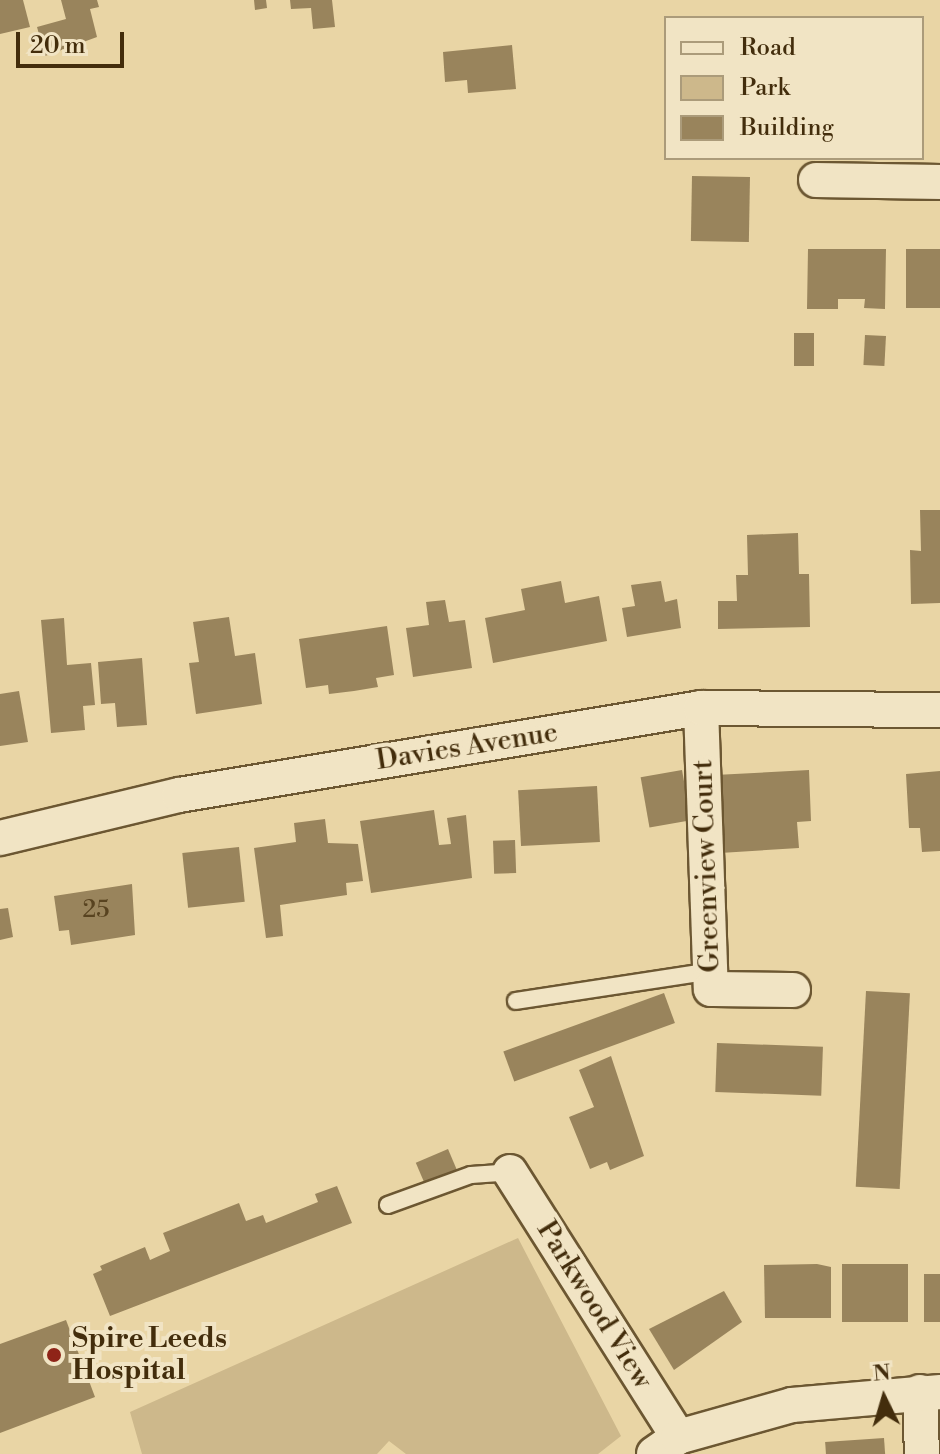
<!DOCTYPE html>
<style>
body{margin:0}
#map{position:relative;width:940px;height:1454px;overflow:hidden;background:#e9d5a5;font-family:"Libre Bodoni",serif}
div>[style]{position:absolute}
.green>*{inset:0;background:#cdb88b}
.building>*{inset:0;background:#99845c;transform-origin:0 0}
.roads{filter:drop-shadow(2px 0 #6c5732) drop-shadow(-2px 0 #6c5732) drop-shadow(0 2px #6c5732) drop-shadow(0 -2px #6c5732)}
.service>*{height:16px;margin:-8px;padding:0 8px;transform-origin:8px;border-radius:8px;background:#f1e4c4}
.minor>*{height:34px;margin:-17px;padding:0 17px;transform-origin:17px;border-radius:17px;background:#f1e4c4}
.dots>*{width:22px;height:22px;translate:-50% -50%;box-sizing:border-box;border:4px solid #f1e4c4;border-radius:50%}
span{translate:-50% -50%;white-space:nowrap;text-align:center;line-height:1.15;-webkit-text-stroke:8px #f1e4c4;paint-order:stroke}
.number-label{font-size:24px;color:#584320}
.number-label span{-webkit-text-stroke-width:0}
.street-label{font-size:28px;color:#432d0c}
.poi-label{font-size:28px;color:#432d0c;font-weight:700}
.left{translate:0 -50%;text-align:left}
.legend{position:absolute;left:664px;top:16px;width:260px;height:144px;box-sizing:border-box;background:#f1e4c4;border:2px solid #ab9b7a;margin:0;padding:10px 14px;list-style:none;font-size:24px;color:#432d0c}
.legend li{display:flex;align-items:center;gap:16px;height:40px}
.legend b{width:40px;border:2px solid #ab9b7a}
.north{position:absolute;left:844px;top:1358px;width:80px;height:80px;-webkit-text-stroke:6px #f1e4c4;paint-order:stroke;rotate:355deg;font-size:22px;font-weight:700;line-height:32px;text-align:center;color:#432d0c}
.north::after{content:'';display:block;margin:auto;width:28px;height:36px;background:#432d0c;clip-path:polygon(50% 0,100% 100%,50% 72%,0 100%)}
.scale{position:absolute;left:16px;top:32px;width:108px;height:36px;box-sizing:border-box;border:4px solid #432d0c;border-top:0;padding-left:10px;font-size:24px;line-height:28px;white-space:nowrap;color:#432d0c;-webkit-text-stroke:6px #f1e4c4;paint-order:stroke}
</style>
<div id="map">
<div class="green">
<div style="clip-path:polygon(518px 1238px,621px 1436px,598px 1454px,406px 1454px,389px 1441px,377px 1454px,142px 1454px,130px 1412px)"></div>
</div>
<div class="building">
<div style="clip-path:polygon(0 0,23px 0,30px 27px,0 34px)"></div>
<div style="clip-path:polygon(61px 0,97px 0,99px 7px,90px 9px,97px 37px,45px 56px,37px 27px,66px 19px)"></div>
<div style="clip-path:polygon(254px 0,266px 0,267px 8px,255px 10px)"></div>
<div style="clip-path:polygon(290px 0,332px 0,335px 27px,313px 29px,311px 8px,291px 9px)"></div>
<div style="clip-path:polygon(512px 45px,516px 89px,468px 93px,467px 80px,445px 82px,443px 52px)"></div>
<div style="left:692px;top:176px;width:58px;height:65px;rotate:1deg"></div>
<div style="clip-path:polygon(808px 249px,886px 249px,885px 309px,864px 308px,865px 299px,838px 299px,838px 309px,807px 309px)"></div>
<div style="left:906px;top:249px;width:34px;height:59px"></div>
<div style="left:794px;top:333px;width:20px;height:33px"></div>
<div style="left:865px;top:335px;width:21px;height:30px;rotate:3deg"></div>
<div style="clip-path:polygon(920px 510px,940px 510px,940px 603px,911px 604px,910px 550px,921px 551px)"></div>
<div style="clip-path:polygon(798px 533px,799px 574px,809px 574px,810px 627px,718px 629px,718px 601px,737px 601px,736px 575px,748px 575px,747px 535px)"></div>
<div style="clip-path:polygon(561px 581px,565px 603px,599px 596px,607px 641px,493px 663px,485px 618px,525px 610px,521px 589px)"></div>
<div style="clip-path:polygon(661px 581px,665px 602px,677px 599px,681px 628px,627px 637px,622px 608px,635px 606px,631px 585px)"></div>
<div style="clip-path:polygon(445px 600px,449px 622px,465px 620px,472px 668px,413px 677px,406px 628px,429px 625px,426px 602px)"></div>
<div style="clip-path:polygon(229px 617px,235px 656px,255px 653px,262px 704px,196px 714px,189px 663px,199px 662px,193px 622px)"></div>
<div style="clip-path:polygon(64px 618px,67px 665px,91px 663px,95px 705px,83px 706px,85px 730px,51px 733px,41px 620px)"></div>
<div style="clip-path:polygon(387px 626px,394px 675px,376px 678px,378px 687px,354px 691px,329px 694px,328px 685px,306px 688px,299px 639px)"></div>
<div style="clip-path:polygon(142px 658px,147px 725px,117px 727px,115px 703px,101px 704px,98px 662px)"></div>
<div style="clip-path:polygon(19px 691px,28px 742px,0 746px,0 694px)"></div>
<div style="left:682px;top:770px;width:51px;height:42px;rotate:80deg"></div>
<div style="clip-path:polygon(809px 770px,811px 821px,797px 822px,799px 848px,720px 853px,715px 775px)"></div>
<div style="clip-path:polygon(940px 771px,940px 851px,922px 852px,920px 828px,909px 828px,906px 774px)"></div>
<div style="left:597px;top:786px;width:56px;height:79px;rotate:87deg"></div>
<div style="clip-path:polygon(434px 810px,439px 845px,451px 844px,447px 818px,466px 815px,472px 878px,371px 893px,360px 821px)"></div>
<div style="clip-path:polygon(325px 819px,328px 843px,358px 844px,363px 881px,346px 883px,347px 895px,280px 905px,283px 936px,266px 938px,254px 848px,296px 842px,294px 823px)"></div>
<div style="left:515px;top:840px;width:33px;height:22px;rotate:88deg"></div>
<div style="left:239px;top:847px;width:55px;height:57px;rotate:84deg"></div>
<div style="clip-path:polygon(132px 884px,135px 935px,71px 945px,69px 930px,59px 931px,54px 896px)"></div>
<div style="clip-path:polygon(8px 908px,13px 937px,0 940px,0 909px)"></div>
<div style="left:866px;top:991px;width:44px;height:196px;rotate:3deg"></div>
<div style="left:664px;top:993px;width:32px;height:171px;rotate:70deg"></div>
<div style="left:717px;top:1043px;width:106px;height:49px;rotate:2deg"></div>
<div style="clip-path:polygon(611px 1056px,644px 1156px,610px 1170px,607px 1162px,590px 1169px,569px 1117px,594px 1107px,579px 1070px)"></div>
<div style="left:448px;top:1149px;width:26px;height:35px;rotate:67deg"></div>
<div style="clip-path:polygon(337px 1186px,352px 1223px,110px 1316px,93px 1274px,102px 1270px,100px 1266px,145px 1247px,150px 1260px,170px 1251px,163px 1233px,239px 1203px,246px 1221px,263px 1215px,266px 1223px,318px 1202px,315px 1194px)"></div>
<div style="clip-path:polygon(817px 1264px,831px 1267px,831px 1318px,765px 1318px,764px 1265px)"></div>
<div style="left:842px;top:1264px;width:66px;height:58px"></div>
<div style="left:924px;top:1274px;width:16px;height:48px"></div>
<div style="clip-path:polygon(724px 1291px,742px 1322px,674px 1370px,649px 1329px)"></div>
<div style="clip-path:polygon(66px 1320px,95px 1397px,0 1433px,0 1344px)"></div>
<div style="left:884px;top:1438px;width:16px;height:59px;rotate:86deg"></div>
</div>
<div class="roads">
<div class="service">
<div style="left:516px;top:1001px;width:197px;rotate:-8.7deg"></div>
<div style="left:388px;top:1205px;width:88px;rotate:-19.9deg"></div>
<div style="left:471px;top:1175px;width:39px;rotate:-4deg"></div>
</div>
<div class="minor">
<div style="left:816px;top:180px;width:124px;rotate:0.9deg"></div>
<div style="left:701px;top:708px;width:281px;rotate:88deg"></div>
<div style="left:711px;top:989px;width:82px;rotate:0.7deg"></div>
<div style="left:0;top:838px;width:184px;rotate:-13.5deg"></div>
<div style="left:179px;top:795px;width:529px;rotate:-9.46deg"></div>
<div style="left:701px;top:708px;width:239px;rotate:0.5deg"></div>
<div style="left:510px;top:1172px;width:314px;rotate:57.6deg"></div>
<div style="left:920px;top:1392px;width:62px;rotate:88.2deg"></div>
<div style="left:654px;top:1454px;width:29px;rotate:-35deg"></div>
<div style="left:678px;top:1437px;width:118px;rotate:-15.7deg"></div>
<div style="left:792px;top:1405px;width:149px;rotate:-5deg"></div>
</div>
</div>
<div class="dots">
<div style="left:54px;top:1355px;background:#8f2418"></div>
</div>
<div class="number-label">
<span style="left:96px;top:911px">25</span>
</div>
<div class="street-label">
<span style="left:467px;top:747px;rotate:-9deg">Davies Avenue</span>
<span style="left:707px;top:866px;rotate:-92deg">Greenview Court</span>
<span style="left:594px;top:1305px;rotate:58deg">Parkwood View</span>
</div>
<div class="poi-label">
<span class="left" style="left:72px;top:1355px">Spire Leeds<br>Hospital</span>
</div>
<ul class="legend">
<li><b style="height:10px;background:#f1e4c4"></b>Road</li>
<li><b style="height:22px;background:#cdb88b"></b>Park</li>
<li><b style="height:22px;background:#99845c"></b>Building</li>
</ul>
<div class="north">N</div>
<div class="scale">20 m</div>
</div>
